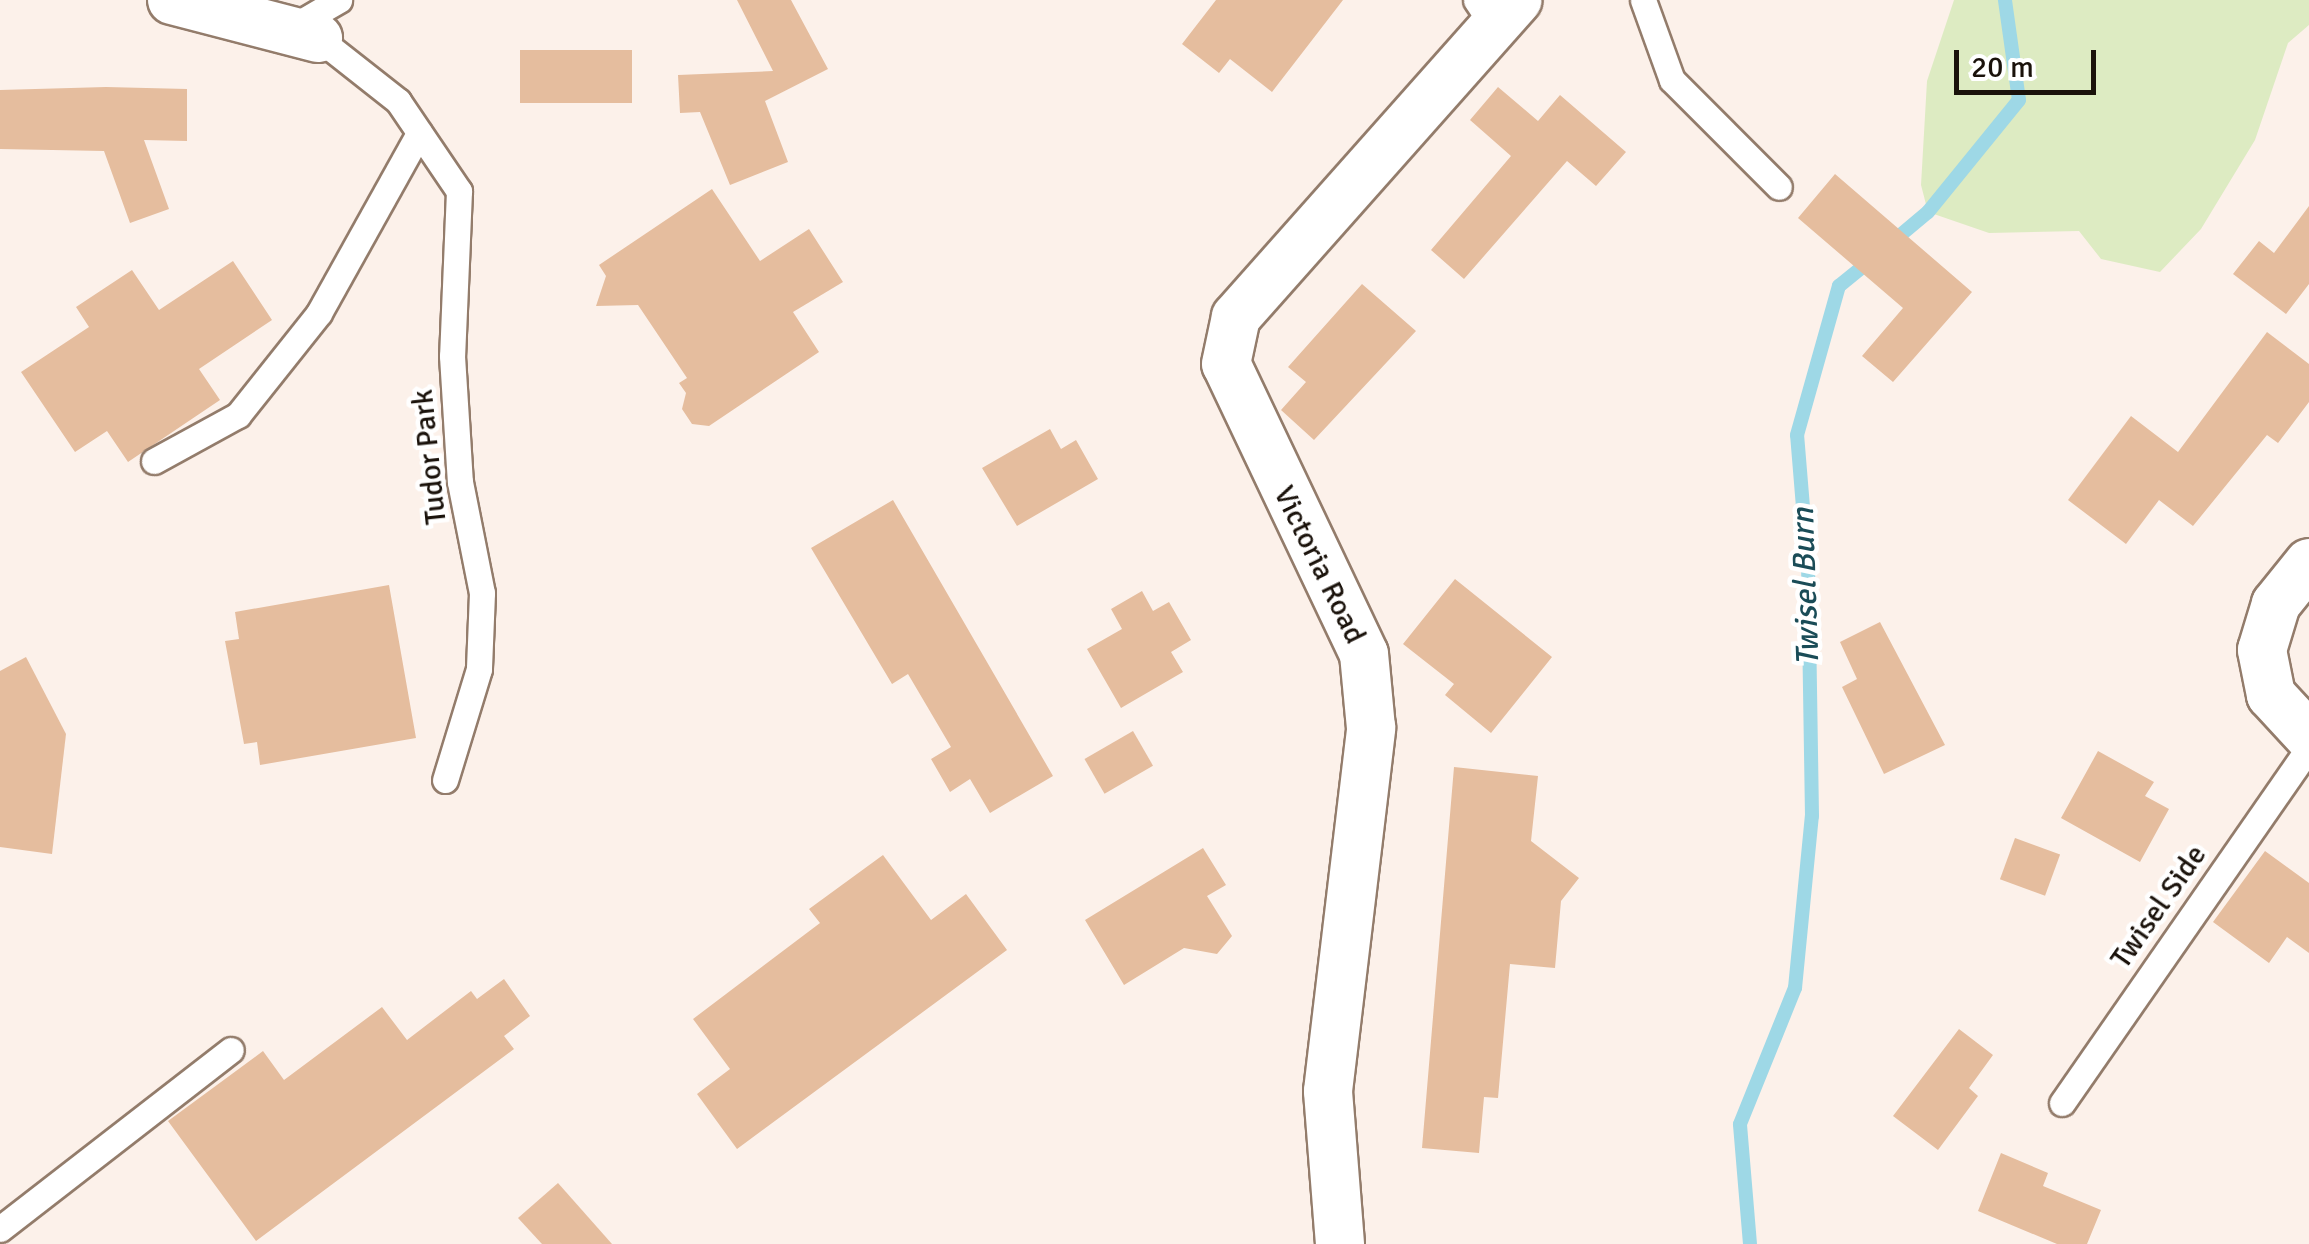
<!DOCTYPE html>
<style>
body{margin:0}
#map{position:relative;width:2309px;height:1244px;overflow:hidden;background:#fcf1ea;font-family:Signika,sans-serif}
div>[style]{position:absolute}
.green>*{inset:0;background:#ddebc2}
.stream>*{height:14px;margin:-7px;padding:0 7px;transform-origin:7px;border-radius:7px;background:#9ed8e6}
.building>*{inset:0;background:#e5bd9e;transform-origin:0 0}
.roads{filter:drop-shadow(2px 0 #937c6b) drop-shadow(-2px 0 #937c6b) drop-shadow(0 2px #937c6b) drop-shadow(0 -2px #937c6b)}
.service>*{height:25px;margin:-12.5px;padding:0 12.5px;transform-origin:12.5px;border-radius:12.5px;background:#fff}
.minor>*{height:48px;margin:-24px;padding:0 24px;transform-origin:24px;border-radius:24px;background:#fff}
span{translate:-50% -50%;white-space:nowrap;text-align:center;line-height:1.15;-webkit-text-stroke:9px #fff;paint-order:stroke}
.street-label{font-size:30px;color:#1a120b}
.water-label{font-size:32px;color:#1a4c57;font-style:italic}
.scale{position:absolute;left:1954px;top:50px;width:142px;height:45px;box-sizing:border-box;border:5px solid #1a120b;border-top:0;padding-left:12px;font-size:30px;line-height:35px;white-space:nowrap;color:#1a120b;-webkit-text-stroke:8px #fff;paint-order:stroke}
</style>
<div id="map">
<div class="green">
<div style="clip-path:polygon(1954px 0,2309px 0,2309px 25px,2288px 43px,2255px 140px,2201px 229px,2160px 272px,2101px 259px,2079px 231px,1989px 233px,1928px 212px,1921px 185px,1927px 81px)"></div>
</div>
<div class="stream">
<div style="left:1891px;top:243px;width:48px;rotate:-40deg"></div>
<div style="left:1928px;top:212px;width:144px;rotate:-50.9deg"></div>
<div style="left:2019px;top:100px;width:101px;rotate:-98deg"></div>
<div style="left:1750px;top:1244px;width:120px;rotate:-94.8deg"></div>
<div style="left:1740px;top:1124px;width:147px;rotate:-68deg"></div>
<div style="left:1795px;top:988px;width:173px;rotate:-84.4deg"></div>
<div style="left:1812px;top:816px;width:248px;rotate:-90.9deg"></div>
<div style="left:1808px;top:568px;width:133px;rotate:-94.7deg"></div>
<div style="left:1797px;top:435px;width:155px;rotate:-74.3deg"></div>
<div style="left:1839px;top:286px;width:41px;rotate:-39.1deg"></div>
</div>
<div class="building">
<div style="clip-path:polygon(737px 0,791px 0,828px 69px,765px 101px,788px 162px,730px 185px,700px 112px,680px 113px,678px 75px,773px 71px)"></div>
<div style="clip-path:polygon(1216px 0,1343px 0,1272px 92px,1230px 59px,1219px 73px,1182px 44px)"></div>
<div style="left:520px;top:50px;width:112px;height:53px"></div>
<div style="clip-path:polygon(106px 87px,187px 89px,187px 141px,144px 140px,169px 209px,130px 223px,104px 151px,0 149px,0 90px)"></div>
<div style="clip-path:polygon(1498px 87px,1538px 121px,1560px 95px,1626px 152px,1596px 186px,1567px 161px,1464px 279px,1431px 250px,1511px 156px,1470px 120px)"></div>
<div style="clip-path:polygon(1835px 174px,1972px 292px,1893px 382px,1862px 356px,1903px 308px,1798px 218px)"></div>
<div style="clip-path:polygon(712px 189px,760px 261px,809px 229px,843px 282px,793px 312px,819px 352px,709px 426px,692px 424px,682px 409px,686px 393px,679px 383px,687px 378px,638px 305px,596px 306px,606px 276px,599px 265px)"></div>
<div style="clip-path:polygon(2309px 206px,2309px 284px,2286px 314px,2233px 274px,2259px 241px,2274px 253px)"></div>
<div style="clip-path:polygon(233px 261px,272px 320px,199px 369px,220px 400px,128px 462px,107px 431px,75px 452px,21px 372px,89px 327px,76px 307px,132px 270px,159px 310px)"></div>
<div style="clip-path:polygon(1362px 284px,1416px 331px,1314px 440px,1281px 410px,1306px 382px,1288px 367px)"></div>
<div style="clip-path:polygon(2267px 332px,2309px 364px,2309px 402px,2278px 443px,2267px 435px,2193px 526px,2159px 500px,2126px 544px,2068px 500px,2131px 416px,2178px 452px)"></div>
<div style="clip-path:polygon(1050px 429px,1061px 449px,1076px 440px,1098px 479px,1017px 526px,982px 468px)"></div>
<div style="clip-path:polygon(893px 500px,1053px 776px,990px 813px,970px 779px,950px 792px,931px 759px,951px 747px,908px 674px,892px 684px,811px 548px)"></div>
<div style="clip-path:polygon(1455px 579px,1552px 657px,1491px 733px,1445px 695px,1454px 684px,1403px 644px)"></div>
<div style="clip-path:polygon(389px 585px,416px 738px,260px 765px,257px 742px,244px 744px,225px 641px,239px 639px,235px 612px)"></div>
<div style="clip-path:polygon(1142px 591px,1153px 611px,1169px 602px,1191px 640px,1171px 652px,1183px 672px,1121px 708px,1087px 649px,1122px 629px,1111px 609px)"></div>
<div style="clip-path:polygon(1880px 622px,1945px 745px,1884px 774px,1842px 687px,1857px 679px,1840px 642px)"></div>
<div style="clip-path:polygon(26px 657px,66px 734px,52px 854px,0 847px,0 671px)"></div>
<div style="left:1133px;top:731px;width:40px;height:56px;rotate:60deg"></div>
<div style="clip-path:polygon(2098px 751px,2154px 782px,2145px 796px,2169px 809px,2140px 862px,2061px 818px)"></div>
<div style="clip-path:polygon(1454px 767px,1538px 776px,1531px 841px,1579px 878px,1561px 901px,1555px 968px,1510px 964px,1498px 1098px,1484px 1097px,1479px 1153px,1422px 1148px)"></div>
<div style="left:2015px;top:838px;width:48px;height:44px;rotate:20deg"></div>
<div style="clip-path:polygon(1203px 848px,1226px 885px,1207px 896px,1232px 936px,1217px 954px,1184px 948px,1124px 985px,1085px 920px)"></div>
<div style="clip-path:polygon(2265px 851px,2309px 883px,2309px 953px,2287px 937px,2269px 963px,2213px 922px)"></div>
<div style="clip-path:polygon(883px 855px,931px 920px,966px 894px,1007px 950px,737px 1149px,697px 1094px,730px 1069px,693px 1019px,820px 923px,809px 909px)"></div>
<div style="clip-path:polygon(504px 979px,530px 1016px,504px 1036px,514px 1049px,256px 1241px,168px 1121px,263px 1051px,284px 1080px,382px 1007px,407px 1040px,471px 991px,477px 999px)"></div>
<div style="clip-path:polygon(1959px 1029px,1993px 1055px,1969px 1088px,1978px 1096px,1938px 1150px,1893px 1116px)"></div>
<div style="clip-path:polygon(2001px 1153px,2048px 1173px,2043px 1186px,2101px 1210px,2087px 1244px,2057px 1244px,1978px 1211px)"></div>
<div style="clip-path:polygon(558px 1183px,612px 1244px,542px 1244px,518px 1218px)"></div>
</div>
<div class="roads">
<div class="service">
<div style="left:1476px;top:0;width:30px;rotate:56deg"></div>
<div style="left:1643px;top:0;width:85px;rotate:70.1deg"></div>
<div style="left:1672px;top:80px;width:151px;rotate:45deg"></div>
<div style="left:289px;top:29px;width:58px;rotate:-30.1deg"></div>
<div style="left:318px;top:38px;width:102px;rotate:38.2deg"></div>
<div style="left:398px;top:101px;width:109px;rotate:55.9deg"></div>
<div style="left:459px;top:191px;width:165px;rotate:92.4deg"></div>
<div style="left:452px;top:356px;width:126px;rotate:86.4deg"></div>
<div style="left:460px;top:482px;width:113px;rotate:78.8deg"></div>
<div style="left:482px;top:593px;width:76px;rotate:92.3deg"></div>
<div style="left:479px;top:669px;width:116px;rotate:107deg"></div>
<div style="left:154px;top:461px;width:96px;rotate:-28.7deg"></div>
<div style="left:238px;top:415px;width:130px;rotate:-51.5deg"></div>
<div style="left:319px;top:313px;width:206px;rotate:-60.9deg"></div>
<div style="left:2062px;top:1103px;width:432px;rotate:-55.2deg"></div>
<div style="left:0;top:1229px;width:292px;rotate:-37.8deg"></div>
</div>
<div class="minor">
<div style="left:172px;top:0;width:151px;rotate:14.6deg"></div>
<div style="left:2309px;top:563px;width:53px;rotate:128.8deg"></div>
<div style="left:2276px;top:604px;width:48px;rotate:106.9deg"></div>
<div style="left:2262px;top:650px;width:46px;rotate:78.7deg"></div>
<div style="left:2271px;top:695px;width:56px;rotate:47.2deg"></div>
<div style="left:1340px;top:1244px;width:153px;rotate:-94.5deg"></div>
<div style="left:1328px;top:1091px;width:366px;rotate:-83.2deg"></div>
<div style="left:1371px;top:728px;width:74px;rotate:-95.4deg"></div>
<div style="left:1364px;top:654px;width:321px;rotate:-115.4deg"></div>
<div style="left:1226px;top:364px;width:48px;rotate:-78deg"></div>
<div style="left:1236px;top:317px;width:424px;rotate:-48.4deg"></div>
</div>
</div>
<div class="street-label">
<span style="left:430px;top:457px;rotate:-96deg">Tudor Park</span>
<span style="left:1319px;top:565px;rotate:64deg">Victoria Road</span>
<span style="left:2159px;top:907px;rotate:-55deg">Twisel Side</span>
</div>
<div class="water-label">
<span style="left:1806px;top:587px;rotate:-92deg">Twisel Burn</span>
</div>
<div class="scale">20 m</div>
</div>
